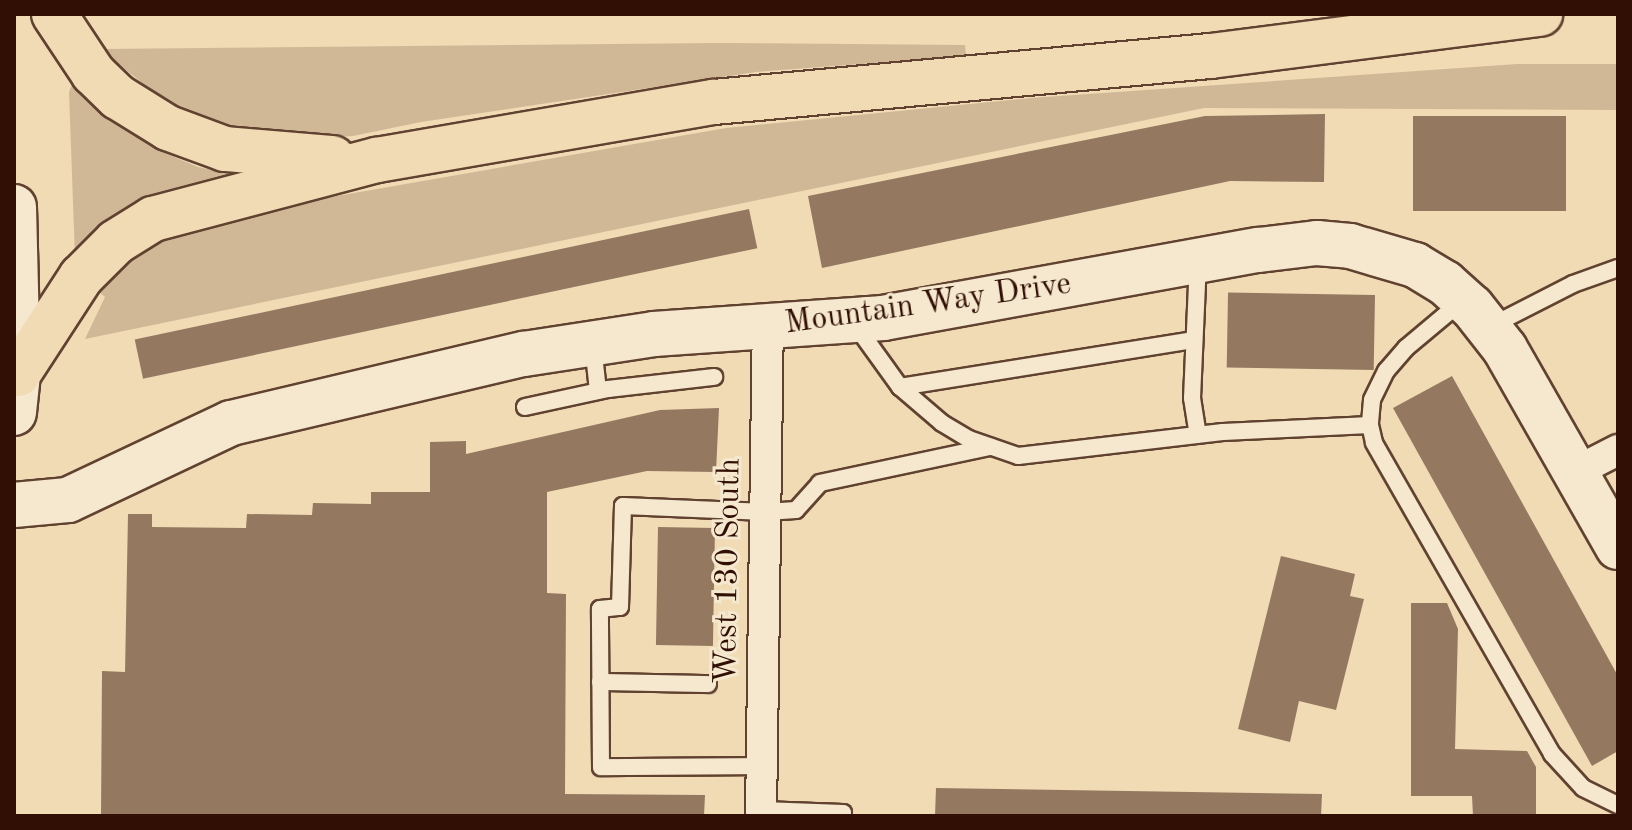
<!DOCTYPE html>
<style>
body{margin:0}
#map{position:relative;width:1632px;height:830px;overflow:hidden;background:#f0dbb5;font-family:"Old Standard TT",serif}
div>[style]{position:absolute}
.green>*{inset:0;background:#d0b897}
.building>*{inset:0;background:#947960;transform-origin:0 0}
.roads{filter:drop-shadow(2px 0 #614230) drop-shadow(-2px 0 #614230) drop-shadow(0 2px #614230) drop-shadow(0 -2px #614230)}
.lane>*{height:16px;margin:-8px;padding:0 8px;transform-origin:8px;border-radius:8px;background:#f5e8cf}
.street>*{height:30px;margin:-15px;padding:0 15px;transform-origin:15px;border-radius:15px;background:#f5e8cf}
.secondary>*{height:44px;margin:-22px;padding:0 22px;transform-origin:22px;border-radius:22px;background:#f5e8cf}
.highway>*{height:44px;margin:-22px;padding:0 22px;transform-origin:22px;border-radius:22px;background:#f0dbb5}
span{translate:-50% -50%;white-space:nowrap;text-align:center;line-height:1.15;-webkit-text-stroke:6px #f5e8cf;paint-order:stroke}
.street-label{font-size:32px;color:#310f04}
.frame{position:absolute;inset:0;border:16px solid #310f04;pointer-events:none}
</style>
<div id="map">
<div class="green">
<div style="clip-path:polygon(718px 43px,965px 45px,966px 56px,756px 72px,421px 122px,353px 136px,314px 138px,241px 132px,205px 119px,166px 102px,100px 49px)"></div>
<div style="clip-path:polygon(1517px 64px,1618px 64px,1618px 110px,1204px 108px,85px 339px,105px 297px,99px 292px,120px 266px,144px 245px,199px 220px,726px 128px,1031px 98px)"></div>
<div style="clip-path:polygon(72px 85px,110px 119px,167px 154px,198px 167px,241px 176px,75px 258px,69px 92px)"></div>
</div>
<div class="building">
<div style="clip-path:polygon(1325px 114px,1324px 182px,1230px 181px,822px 268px,808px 196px,1205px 116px)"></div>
<div style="left:1413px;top:116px;width:153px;height:95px"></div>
<div style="left:749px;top:209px;width:40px;height:628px;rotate:78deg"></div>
<div style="left:1375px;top:295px;width:75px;height:147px;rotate:91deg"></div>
<div style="clip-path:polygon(1452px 376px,1618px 676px,1618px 751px,1592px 766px,1393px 408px)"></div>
<div style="clip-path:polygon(719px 408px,716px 472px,647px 471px,547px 492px,547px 593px,566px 594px,565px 794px,705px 795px,704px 816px,101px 816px,102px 671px,125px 672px,128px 514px,152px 514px,152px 527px,246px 528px,247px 514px,312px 515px,313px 503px,371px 504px,371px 492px,430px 492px,430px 442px,466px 441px,466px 454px,660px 410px)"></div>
<div style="left:658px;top:527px;width:57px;height:118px;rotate:1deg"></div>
<div style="clip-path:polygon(1281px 556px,1355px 574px,1350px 596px,1364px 599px,1336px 710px,1299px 701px,1290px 742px,1238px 729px)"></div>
<div style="clip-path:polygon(1411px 603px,1447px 603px,1458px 629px,1455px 749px,1527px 751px,1536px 767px,1536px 816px,1473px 816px,1472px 796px,1411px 796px)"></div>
<div style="clip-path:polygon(936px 788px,1322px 794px,1321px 816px,935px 816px)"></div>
</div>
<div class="roads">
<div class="lane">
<div style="left:1198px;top:261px;width:137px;rotate:92.5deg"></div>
<div style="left:1192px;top:398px;width:37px;rotate:81deg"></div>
<div style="left:1462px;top:301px;width:73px;rotate:140deg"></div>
<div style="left:1406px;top:348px;width:30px;rotate:131deg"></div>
<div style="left:1386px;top:371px;width:32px;rotate:116deg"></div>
<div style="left:1372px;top:400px;width:25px;rotate:95deg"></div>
<div style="left:1370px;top:425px;width:18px;rotate:77deg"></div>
<div style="left:1374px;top:443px;width:358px;rotate:60.2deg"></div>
<div style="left:1552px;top:754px;width:46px;rotate:47.6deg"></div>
<div style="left:1583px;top:788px;width:39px;rotate:26deg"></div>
<div style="left:854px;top:323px;width:79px;rotate:54.3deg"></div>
<div style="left:900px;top:387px;width:55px;rotate:40.6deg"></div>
<div style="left:942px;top:423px;width:31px;rotate:31deg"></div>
<div style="left:969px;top:439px;width:52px;rotate:19.1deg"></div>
<div style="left:1018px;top:456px;width:206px;rotate:-6.7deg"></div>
<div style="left:1223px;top:432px;width:147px;rotate:-2.7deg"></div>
<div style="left:1491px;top:326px;width:92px;rotate:-27.1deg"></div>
<div style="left:1573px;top:284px;width:48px;rotate:-19.6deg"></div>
<div style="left:593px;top:345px;width:46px;rotate:83.8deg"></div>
<div style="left:900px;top:387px;width:298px;rotate:-9.1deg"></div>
<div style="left:525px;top:407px;width:85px;rotate:-12.2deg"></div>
<div style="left:608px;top:389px;width:107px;rotate:-6.5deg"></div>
<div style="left:600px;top:682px;width:108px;rotate:1.1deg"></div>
<div style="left:762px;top:766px;width:161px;rotate:179.6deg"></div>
<div style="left:601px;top:767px;width:158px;rotate:-90.4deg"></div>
<div style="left:600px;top:609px;width:20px;rotate:-6deg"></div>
<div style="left:620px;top:607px;width:101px;rotate:-88.3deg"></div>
<div style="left:623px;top:506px;width:143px;rotate:2.4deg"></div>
<div style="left:766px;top:512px;width:30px;rotate:-4deg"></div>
<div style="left:796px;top:510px;width:36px;rotate:-48deg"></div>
<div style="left:820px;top:483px;width:174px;rotate:-12deg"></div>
<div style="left:762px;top:810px;width:81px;rotate:2.1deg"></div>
<div style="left:843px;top:813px;width:3px;rotate:90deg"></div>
</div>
<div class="street">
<div style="left:1577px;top:471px;width:46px;rotate:-27.1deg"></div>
<div style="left:761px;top:816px;width:489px;rotate:-89.2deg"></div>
</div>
<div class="secondary">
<div style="left:14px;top:207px;width:167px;rotate:88.6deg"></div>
<div style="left:18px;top:374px;width:39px;rotate:96deg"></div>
<div style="left:14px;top:505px;width:54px;rotate:-5.3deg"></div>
<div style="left:68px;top:500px;width:180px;rotate:-25.3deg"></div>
<div style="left:231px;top:423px;width:301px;rotate:-13.3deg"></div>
<div style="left:524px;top:354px;width:132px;rotate:-8.7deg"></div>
<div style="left:654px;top:334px;width:230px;rotate:-4deg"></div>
<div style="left:883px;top:318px;width:382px;rotate:-10.3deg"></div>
<div style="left:1259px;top:250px;width:58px;rotate:-6.9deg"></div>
<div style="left:1317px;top:243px;width:33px;rotate:5deg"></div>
<div style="left:1350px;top:246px;width:68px;rotate:16.3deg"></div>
<div style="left:1415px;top:265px;width:35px;rotate:31deg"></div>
<div style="left:1445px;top:283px;width:36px;rotate:42deg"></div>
<div style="left:1472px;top:307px;width:53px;rotate:51.8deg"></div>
<div style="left:1505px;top:349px;width:228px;rotate:60.3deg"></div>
</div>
<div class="highway">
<div style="left:54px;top:14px;width:71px;rotate:56.5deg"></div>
<div style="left:93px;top:73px;width:35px;rotate:44deg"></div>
<div style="left:118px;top:97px;width:59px;rotate:31.8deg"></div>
<div style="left:168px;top:128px;width:61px;rotate:20.2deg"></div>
<div style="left:225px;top:149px;width:108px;rotate:4.8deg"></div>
<div style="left:18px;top:374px;width:116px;rotate:-57deg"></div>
<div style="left:81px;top:277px;width:49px;rotate:-45deg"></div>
<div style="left:116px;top:242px;width:44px;rotate:-31.9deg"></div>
<div style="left:153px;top:219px;width:232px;rotate:-14.8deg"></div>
<div style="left:377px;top:160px;width:342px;rotate:-9.8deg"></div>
<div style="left:714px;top:102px;width:499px;rotate:-5.3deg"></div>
<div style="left:1211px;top:56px;width:332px;rotate:-7.3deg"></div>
</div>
</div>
<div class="street-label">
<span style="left:928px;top:305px;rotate:-8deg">Mountain Way Drive</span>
<span style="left:729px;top:571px;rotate:-89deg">West 130 South</span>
</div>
<div class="frame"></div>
</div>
